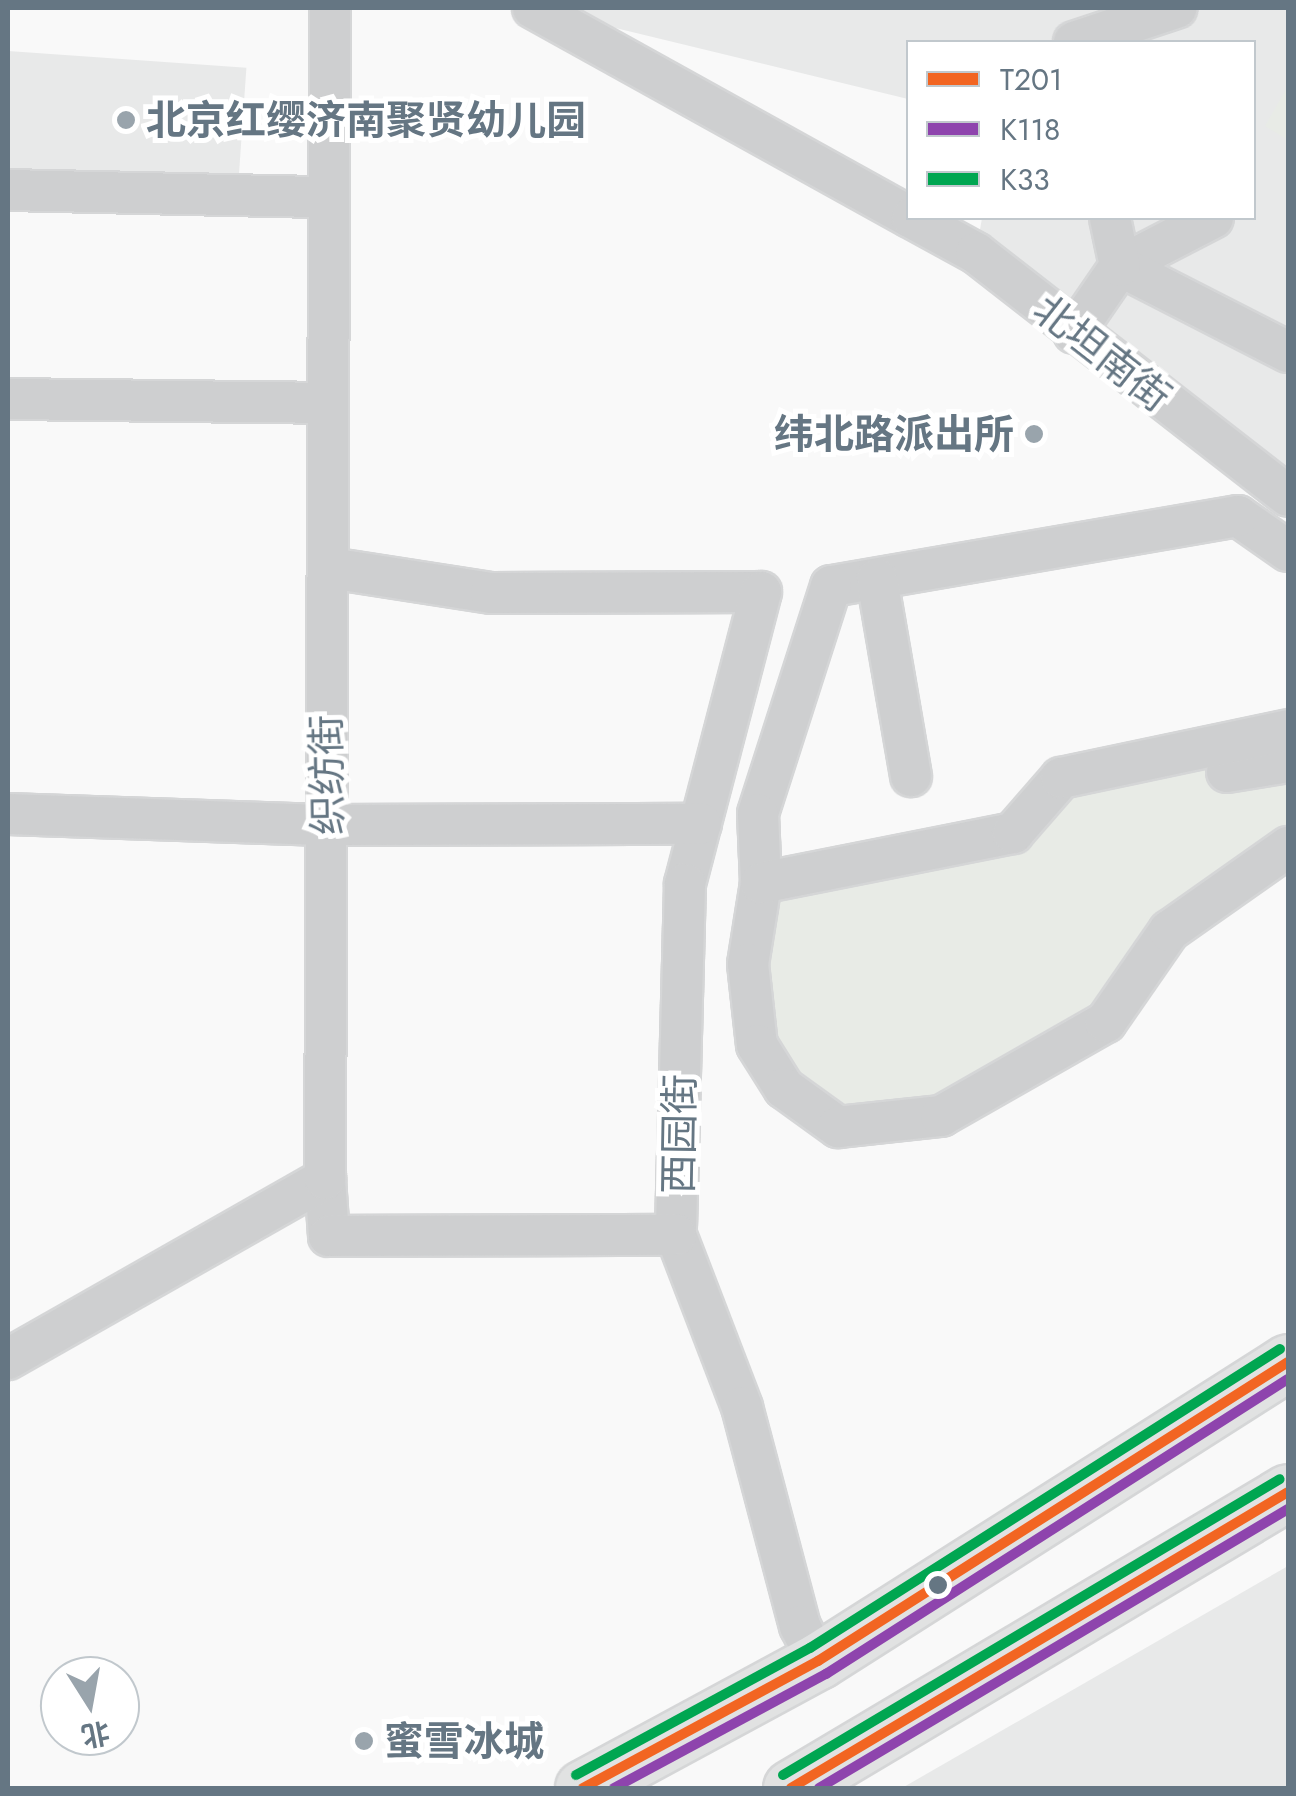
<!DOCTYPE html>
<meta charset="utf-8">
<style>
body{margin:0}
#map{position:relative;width:1296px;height:1796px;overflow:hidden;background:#f9f9f9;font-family:Jost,"Noto Sans SC",sans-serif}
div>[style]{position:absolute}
.built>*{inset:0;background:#e8e9e9;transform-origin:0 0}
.green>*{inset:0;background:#e8ebe6}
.roads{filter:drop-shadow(2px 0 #d5d6d7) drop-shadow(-2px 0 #d5d6d7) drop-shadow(0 2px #d5d6d7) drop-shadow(0 -2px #d5d6d7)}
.minor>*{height:40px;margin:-20px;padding:0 20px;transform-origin:20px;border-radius:20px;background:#cecfd0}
.primary>*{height:55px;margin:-27.5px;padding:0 27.5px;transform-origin:27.5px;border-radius:27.5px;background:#e1e2e2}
.bus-1>*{height:10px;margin:-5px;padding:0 5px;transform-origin:5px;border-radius:5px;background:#f26522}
.bus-2>*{height:10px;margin:-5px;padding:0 5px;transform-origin:5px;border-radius:5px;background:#8e44ad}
.bus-3>*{height:10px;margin:-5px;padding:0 5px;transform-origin:5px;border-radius:5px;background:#00a651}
.dots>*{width:28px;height:28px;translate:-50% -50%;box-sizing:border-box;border:5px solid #fff;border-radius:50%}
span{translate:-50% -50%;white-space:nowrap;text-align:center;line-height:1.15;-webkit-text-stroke:10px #fff;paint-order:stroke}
.poi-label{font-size:40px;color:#657683;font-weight:700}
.left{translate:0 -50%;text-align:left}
.right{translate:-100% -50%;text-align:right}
.street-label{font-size:40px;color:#657683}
.frame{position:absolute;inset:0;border:10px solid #657683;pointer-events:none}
.legend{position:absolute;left:906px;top:40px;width:350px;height:180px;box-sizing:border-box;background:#fff;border:2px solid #c1c8cd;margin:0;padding:12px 18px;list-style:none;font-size:30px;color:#657683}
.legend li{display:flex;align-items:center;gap:20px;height:50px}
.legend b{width:50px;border:2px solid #c1c8cd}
.north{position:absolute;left:40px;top:1656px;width:100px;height:100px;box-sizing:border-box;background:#fff;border:2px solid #c1c8cd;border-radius:50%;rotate:169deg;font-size:28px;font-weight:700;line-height:40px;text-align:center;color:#657683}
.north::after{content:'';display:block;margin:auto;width:35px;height:45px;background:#99a4ac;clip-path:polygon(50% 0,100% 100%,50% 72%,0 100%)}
</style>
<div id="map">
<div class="built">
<div style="clip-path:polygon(533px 8px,1288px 8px,1288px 496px,976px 253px,982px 218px,1254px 218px,1254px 42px,908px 42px,908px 99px)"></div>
<div style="left:8px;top:51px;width:239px;height:122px;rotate:4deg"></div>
<div style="clip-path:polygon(1288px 1566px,1288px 1788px,902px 1788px)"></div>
</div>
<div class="green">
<div style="clip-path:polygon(1288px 86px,1288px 140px,1265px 126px)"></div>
<div style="clip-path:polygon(1288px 730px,1288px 847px,1169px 932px,1106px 1022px,941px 1116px,838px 1127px,784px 1088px,748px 964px,761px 883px,1013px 833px,1061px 778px)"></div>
</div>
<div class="roads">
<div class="minor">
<div style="left:533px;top:8px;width:429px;rotate:29deg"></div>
<div style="left:1074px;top:42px;width:108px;rotate:-18.4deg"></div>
<div style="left:8px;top:190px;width:320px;rotate:1.3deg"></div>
<div style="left:912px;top:218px;width:73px;rotate:28.7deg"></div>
<div style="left:976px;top:253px;width:395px;rotate:37.9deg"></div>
<div style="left:1213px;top:218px;width:105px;rotate:152.7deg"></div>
<div style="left:1120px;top:266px;width:189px;rotate:27.1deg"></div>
<div style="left:1074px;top:333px;width:81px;rotate:-55.5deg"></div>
<div style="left:1120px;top:266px;width:49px;rotate:-101.8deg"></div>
<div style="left:8px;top:399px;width:318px;rotate:0.7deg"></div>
<div style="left:1288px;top:551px;width:61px;rotate:-145deg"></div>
<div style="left:1238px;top:516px;width:413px;rotate:170.2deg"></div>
<div style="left:831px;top:586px;width:239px;rotate:107.8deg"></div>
<div style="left:758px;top:814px;width:69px;rotate:87.5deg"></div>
<div style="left:761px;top:883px;width:82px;rotate:99.1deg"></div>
<div style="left:748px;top:964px;width:81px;rotate:83.7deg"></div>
<div style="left:757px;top:1045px;width:51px;rotate:57.9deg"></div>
<div style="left:784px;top:1088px;width:67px;rotate:35.8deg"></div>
<div style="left:838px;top:1127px;width:104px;rotate:-6.1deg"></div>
<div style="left:941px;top:1116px;width:190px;rotate:-29.7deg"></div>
<div style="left:1106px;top:1022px;width:111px;rotate:-55.3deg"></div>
<div style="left:1169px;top:931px;width:146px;rotate:-35.2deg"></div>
<div style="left:330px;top:568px;width:163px;rotate:8.8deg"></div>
<div style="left:491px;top:593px;width:270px;rotate:-0.2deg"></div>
<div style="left:761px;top:592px;width:302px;rotate:104.6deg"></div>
<div style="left:685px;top:884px;width:351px;rotate:91.5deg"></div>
<div style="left:676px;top:1235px;width:184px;rotate:69deg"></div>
<div style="left:742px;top:1407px;width:227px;rotate:75.2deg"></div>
<div style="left:800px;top:1626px;width:39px;rotate:63deg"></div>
<div style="left:877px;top:579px;width:200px;rotate:80.2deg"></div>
<div style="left:1227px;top:772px;width:62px;rotate:-9.3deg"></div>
<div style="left:8px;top:814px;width:321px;rotate:2deg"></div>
<div style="left:329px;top:825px;width:372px;rotate:-0.2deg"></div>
<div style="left:761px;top:883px;width:257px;rotate:-11.2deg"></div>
<div style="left:1013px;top:833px;width:73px;rotate:-48.9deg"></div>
<div style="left:1061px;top:778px;width:232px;rotate:-11.9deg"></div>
<div style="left:325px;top:1179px;width:57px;rotate:86deg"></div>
<div style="left:329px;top:1236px;width:347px;rotate:-0.2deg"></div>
<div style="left:8px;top:1359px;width:365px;rotate:-29.6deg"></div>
<div style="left:325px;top:1179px;width:1171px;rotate:-89.76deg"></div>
</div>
<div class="primary">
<div style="left:583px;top:1788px;width:267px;rotate:-28.4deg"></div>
<div style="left:818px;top:1661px;width:557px;rotate:-32.46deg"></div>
<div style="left:791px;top:1788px;width:578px;rotate:-30.78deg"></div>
</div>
</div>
<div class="bus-1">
<div style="left:583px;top:1788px;width:267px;rotate:-28.4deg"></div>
<div style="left:818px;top:1661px;width:557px;rotate:-32.46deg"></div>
<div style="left:791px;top:1788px;width:578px;rotate:-30.78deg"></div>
</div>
<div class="bus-2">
<div style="left:614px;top:1788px;width:241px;rotate:-28.3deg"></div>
<div style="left:826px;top:1674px;width:548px;rotate:-32.56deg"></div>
<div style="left:819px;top:1788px;width:546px;rotate:-30.75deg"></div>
</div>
<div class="bus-3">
<div style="left:576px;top:1775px;width:266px;rotate:-28.5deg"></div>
<div style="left:810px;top:1648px;width:557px;rotate:-32.46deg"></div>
<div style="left:783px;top:1775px;width:578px;rotate:-30.78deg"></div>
</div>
<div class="dots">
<div style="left:126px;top:120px;background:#99a4ac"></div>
<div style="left:1034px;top:434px;background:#99a4ac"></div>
<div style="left:938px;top:1585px;background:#657683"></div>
<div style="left:364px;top:1741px;background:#99a4ac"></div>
</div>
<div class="poi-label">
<span class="left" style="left:146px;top:120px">北京红缨济南聚贤幼儿园</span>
<span class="right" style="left:1014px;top:434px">纬北路派出所</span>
<span class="left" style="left:384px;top:1741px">蜜雪冰城</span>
</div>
<div class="street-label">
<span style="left:1102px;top:353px;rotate:38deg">北坦南街</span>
<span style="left:327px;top:775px;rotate:-91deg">织纺街</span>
<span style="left:679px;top:1134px;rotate:-89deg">西园街</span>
</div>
<div class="frame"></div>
<ul class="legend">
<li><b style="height:12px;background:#f26522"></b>T201</li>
<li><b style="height:12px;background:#8e44ad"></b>K118</li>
<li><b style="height:12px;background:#00a651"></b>K33</li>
</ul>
<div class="north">北</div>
</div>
